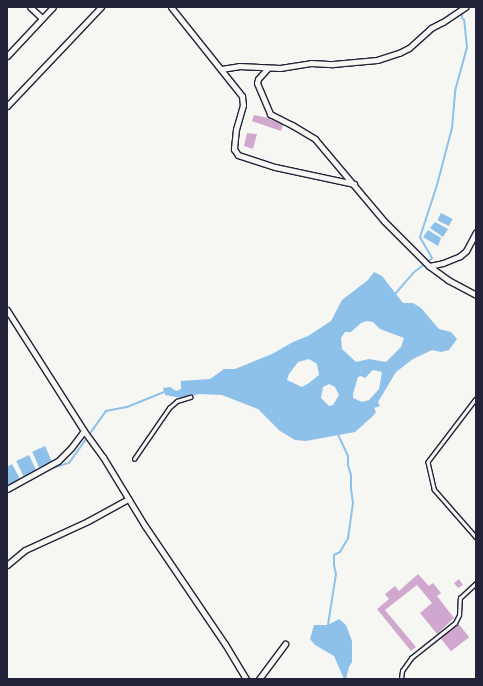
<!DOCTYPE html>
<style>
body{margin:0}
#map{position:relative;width:483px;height:686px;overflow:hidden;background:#f6f6f2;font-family:Dekko,sans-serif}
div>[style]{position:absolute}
.water>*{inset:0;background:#8dc1ea;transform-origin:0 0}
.stream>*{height:2px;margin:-1px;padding:0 1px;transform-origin:1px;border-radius:1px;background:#8dc1ea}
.building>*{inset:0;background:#d0a8cf;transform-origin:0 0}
.roads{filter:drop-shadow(1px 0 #22223b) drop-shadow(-1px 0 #22223b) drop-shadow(0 1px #22223b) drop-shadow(0 -1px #22223b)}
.service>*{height:2.5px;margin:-1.25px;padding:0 1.25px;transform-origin:1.25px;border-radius:1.25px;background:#f6f6f2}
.minor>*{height:5px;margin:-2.5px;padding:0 2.5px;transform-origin:2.5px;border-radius:2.5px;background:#f6f6f2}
span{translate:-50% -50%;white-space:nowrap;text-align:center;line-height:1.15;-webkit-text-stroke:4px #f6f6f2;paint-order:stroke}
.frame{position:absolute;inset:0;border:8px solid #22223b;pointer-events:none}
</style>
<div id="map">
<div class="water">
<div style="left:441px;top:213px;width:13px;height:8px;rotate:27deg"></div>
<div style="clip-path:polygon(435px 222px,448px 229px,443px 237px,430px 228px)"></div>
<div style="clip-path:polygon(428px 230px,441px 238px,438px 246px,423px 237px)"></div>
<div style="clip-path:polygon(evenodd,374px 272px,382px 276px,403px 303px,413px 303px,421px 308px,439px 329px,451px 332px,457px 339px,449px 350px,441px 352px,432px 350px,413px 359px,396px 372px,378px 402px,380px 406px,374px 408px,376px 412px,373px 416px,355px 432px,306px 441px,295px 440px,280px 431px,258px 409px,222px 395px,199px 394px,181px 398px,165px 395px,163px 388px,170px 387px,176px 391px,181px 389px,181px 381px,210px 379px,224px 369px,235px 369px,272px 354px,293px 342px,308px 336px,331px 321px,342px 300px,368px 280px,374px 272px,367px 321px,373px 322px,380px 329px,404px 338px,401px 347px,386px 362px,369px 359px,356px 362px,342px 349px,341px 338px,345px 332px,351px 332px,361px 323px,367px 321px,374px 272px,309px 359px,317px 364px,319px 375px,309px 383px,302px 387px,287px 380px,289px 374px,298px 362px,309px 359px,374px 272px,373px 370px,382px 372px,379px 389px,369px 400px,362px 402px,353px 398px,353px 394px,358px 377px,361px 376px,365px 378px,373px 370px,374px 272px,329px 384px,335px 387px,339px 395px,333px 405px,329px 406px,321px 398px,323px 387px,329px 384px)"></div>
<div style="left:45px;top:446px;width:17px;height:14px;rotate:66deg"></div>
<div style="left:29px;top:455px;width:17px;height:14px;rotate:65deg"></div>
<div style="clip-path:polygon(12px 464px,20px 479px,7px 486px,7px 467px)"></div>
<div style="clip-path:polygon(339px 619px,346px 625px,352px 641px,352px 662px,349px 667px,346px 679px,344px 679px,334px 656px,315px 645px,310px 639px,314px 625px,328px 625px)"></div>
</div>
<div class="stream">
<div style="left:395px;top:294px;width:28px;rotate:-49deg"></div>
<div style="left:413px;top:273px;width:24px;rotate:-38deg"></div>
<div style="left:432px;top:258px;width:24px;rotate:-120deg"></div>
<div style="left:420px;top:237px;width:55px;rotate:-71.9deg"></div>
<div style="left:437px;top:185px;width:59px;rotate:-75.3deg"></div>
<div style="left:452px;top:128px;width:37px;rotate:-85deg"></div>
<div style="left:455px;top:91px;width:46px;rotate:-74.7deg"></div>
<div style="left:467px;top:47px;width:27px;rotate:-96deg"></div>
<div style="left:464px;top:20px;width:3px;rotate:-135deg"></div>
<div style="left:462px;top:18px;width:8px;rotate:-90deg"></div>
<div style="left:7px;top:492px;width:48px;rotate:-28.7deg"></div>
<div style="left:49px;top:469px;width:21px;rotate:-17deg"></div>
<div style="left:69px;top:463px;width:64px;rotate:-54.6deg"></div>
<div style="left:106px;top:411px;width:21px;rotate:-11deg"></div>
<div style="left:127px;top:407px;width:40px;rotate:-22deg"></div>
<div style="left:328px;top:625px;width:52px;rotate:-81.1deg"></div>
<div style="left:336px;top:574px;width:9px;rotate:-103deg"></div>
<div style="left:334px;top:565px;width:10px;rotate:-90deg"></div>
<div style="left:334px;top:555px;width:7px;rotate:-27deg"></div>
<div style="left:340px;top:552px;width:16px;rotate:-60deg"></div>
<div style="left:348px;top:538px;width:35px;rotate:-82deg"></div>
<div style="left:353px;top:503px;width:14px;rotate:-98deg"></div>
<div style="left:351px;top:489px;width:14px;rotate:-90deg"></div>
<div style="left:351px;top:475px;width:10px;rotate:-107deg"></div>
<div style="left:348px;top:465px;width:9px;rotate:-90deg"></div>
<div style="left:348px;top:456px;width:23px;rotate:-115deg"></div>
</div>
<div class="building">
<div style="clip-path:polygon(254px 115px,268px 118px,283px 125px,281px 131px,252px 121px)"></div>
<div style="clip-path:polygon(247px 133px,257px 134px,253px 149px,244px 146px)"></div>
<div style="clip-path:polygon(418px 574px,429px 586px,433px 583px,441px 593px,437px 596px,454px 618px,437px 634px,420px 613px,432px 603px,417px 585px,385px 610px,416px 647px,411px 651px,377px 609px,389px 599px,385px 594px,395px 586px,399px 591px)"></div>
<div style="clip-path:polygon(459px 579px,463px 585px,458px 588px,454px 583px)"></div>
<div style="left:458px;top:623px;width:18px;height:23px;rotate:52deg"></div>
</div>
<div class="roads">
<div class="service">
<div style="left:476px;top:399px;width:79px;rotate:127.3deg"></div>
<div style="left:428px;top:462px;width:28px;rotate:77deg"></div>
<div style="left:434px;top:489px;width:64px;rotate:48.8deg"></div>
<div style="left:134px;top:459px;width:62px;rotate:-55.5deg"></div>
<div style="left:169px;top:408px;width:11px;rotate:-41deg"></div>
<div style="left:177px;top:401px;width:14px;rotate:-17deg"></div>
<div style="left:401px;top:679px;width:8px;rotate:-83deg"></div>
<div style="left:402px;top:671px;width:16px;rotate:-55deg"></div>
<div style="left:411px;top:658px;width:56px;rotate:-38.5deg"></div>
<div style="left:455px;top:623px;width:9px;rotate:-63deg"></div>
<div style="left:459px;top:615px;width:17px;rotate:-87deg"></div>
<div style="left:460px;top:598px;width:22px;rotate:-43deg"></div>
</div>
<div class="minor">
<div style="left:30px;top:7px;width:16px;rotate:43deg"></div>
<div style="left:171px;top:7px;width:114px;rotate:51.4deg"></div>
<div style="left:242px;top:96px;width:9px;rotate:84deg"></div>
<div style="left:243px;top:105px;width:25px;rotate:106deg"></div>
<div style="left:236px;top:129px;width:20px;rotate:96deg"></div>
<div style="left:234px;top:149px;width:7px;rotate:56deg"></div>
<div style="left:238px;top:155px;width:39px;rotate:18deg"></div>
<div style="left:275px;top:167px;width:81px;rotate:12.1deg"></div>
<div style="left:7px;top:56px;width:67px;rotate:-46.8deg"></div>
<div style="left:221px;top:69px;width:18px;rotate:-9deg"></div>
<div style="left:239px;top:66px;width:41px;rotate:2.8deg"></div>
<div style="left:280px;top:68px;width:31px;rotate:-9deg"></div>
<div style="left:311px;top:63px;width:22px;rotate:3deg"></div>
<div style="left:333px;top:64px;width:44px;rotate:-5.2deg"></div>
<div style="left:377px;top:60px;width:23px;rotate:-18deg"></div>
<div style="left:399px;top:53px;width:11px;rotate:-27deg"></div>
<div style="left:409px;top:48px;width:30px;rotate:-42deg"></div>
<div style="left:431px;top:28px;width:13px;rotate:-27deg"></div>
<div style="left:443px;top:22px;width:27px;rotate:-34deg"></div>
<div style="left:267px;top:69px;width:13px;rotate:132deg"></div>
<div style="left:258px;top:79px;width:4px;rotate:104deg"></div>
<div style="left:257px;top:83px;width:34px;rotate:67deg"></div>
<div style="left:270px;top:114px;width:25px;rotate:27deg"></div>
<div style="left:292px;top:125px;width:27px;rotate:31deg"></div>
<div style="left:315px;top:139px;width:107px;rotate:49.9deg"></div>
<div style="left:384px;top:221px;width:64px;rotate:45deg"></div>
<div style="left:429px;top:266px;width:24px;rotate:36deg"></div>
<div style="left:448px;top:280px;width:32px;rotate:28deg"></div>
<div style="left:7px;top:106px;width:137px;rotate:-46.5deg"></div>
<div style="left:429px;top:266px;width:14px;rotate:-12deg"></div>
<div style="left:443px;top:263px;width:18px;rotate:-22deg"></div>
<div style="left:460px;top:256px;width:8px;rotate:-40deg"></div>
<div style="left:466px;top:251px;width:21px;rotate:-62deg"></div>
<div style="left:7px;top:310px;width:143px;rotate:57.5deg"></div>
<div style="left:84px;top:431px;width:32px;rotate:54deg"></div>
<div style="left:103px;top:457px;width:81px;rotate:58.7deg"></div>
<div style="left:145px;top:526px;width:143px;rotate:55.9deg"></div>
<div style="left:225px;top:644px;width:41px;rotate:59deg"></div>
<div style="left:7px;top:489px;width:58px;rotate:-28.8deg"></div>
<div style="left:58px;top:461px;width:18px;rotate:-45deg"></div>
<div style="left:71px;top:448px;width:21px;rotate:-53deg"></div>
<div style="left:7px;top:565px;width:23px;rotate:-40deg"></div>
<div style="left:25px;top:550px;width:69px;rotate:-24.7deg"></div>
<div style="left:88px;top:521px;width:46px;rotate:-28.8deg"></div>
<div style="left:259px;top:679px;width:44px;rotate:-53.4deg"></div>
</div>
</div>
<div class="frame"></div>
</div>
